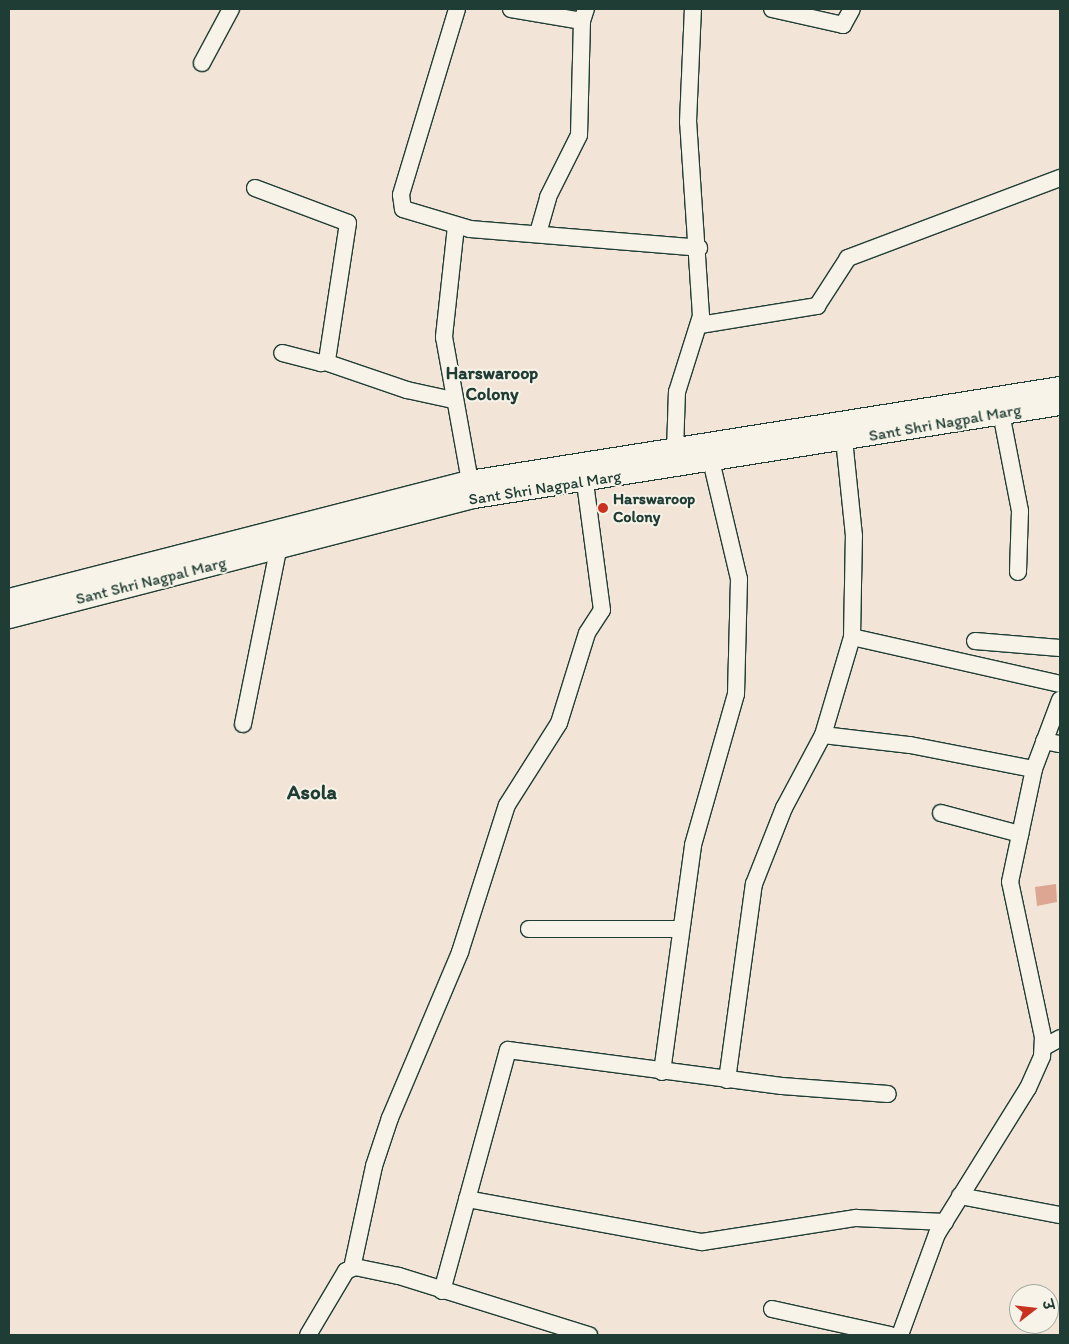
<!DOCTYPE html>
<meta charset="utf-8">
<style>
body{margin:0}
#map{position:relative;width:1069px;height:1344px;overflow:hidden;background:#f2e4d7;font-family:Itim,"Playpen Sans Deva",sans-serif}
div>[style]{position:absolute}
.building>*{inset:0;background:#dca692}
.roads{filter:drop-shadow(1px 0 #1f3d34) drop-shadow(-1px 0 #1f3d34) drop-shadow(0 1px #1f3d34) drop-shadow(0 -1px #1f3d34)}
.minor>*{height:16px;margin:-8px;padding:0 8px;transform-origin:8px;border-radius:8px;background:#f7f3e8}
.secondary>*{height:22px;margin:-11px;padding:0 11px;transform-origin:11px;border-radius:11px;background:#f7f3e8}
.dots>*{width:14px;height:14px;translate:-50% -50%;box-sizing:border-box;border:2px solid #f7f3e8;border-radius:50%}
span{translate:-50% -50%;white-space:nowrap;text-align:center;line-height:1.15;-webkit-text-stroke:4px #f7f3e8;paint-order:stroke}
.street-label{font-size:16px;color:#1f3d34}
.poi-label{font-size:16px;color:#1f3d34;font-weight:700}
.left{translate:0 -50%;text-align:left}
.neighbourhood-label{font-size:18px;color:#1f3d34;font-weight:700}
.district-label{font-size:21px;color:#1f3d34;font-weight:700}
.frame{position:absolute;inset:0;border:10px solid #1f3d34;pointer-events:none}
.north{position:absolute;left:1009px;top:1284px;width:50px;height:50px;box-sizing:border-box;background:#f7f3e8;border:1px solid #a1aaa0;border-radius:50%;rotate:74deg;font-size:14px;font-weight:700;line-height:20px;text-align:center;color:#1f3d34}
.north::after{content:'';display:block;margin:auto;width:18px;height:22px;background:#c8321e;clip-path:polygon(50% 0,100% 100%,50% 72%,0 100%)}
</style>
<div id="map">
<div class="building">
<div style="clip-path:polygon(1056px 884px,1057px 902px,1037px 906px,1035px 887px)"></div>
</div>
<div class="roads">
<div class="minor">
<div style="left:457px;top:9px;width:194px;rotate:106.8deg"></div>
<div style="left:401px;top:195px;width:14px;rotate:82deg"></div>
<div style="left:403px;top:209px;width:70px;rotate:16.6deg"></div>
<div style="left:470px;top:229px;width:230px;rotate:4.7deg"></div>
<div style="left:511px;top:9px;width:72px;rotate:9.6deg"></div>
<div style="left:582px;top:21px;width:13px;rotate:-72deg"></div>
<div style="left:772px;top:9px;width:73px;rotate:12.7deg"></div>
<div style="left:843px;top:25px;width:18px;rotate:-61deg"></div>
<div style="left:202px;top:63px;width:61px;rotate:-61.8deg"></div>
<div style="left:255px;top:188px;width:99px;rotate:20.6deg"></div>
<div style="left:348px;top:223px;width:139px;rotate:98.7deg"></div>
<div style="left:327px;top:360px;width:7px;rotate:153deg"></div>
<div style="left:321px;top:363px;width:40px;rotate:-165.6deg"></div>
<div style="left:456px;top:226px;width:112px;rotate:96.2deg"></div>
<div style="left:444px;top:337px;width:147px;rotate:79.8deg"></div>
<div style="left:538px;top:233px;width:37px;rotate:-74deg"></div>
<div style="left:548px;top:197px;width:69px;rotate:-63.4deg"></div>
<div style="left:579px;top:135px;width:114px;rotate:-88.5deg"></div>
<div style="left:700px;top:325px;width:119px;rotate:-9.2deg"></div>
<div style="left:817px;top:306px;width:57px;rotate:-57.1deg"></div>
<div style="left:848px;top:258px;width:227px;rotate:-20.7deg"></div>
<div style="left:325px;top:362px;width:87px;rotate:18.9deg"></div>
<div style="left:407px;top:390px;width:47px;rotate:12.3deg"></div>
<div style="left:1001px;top:413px;width:100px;rotate:79deg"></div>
<div style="left:1020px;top:511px;width:61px;rotate:91.9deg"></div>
<div style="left:675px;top:451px;width:59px;rotate:-88.1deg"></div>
<div style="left:677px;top:392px;width:80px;rotate:-72.5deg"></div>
<div style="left:701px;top:316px;width:194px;rotate:-93.8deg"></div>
<div style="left:688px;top:122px;width:113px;rotate:-87.5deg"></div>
<div style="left:852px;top:637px;width:213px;rotate:12.7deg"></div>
<div style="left:975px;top:641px;width:85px;rotate:4.7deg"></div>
<div style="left:243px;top:724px;width:177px;rotate:-78.6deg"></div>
<div style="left:823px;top:735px;width:88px;rotate:6.6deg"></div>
<div style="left:910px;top:745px;width:126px;rotate:11deg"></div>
<div style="left:1044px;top:741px;width:16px;rotate:11deg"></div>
<div style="left:941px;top:813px;width:82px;rotate:14.9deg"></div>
<div style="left:529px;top:929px;width:151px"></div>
<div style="left:1044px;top:1047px;width:18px;rotate:-29deg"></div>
<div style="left:662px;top:1072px;width:229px;rotate:-82.2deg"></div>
<div style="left:693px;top:845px;width:157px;rotate:-74.1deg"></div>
<div style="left:736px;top:694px;width:115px;rotate:-88.5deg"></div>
<div style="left:739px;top:579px;width:121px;rotate:-103.3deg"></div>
<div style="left:727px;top:1080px;width:198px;rotate:-82.2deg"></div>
<div style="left:754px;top:884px;width:82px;rotate:-68.5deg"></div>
<div style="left:784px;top:808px;width:83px;rotate:-61.9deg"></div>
<div style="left:823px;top:735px;width:102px;rotate:-73.5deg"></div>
<div style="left:852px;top:637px;width:101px;rotate:-88.9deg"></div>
<div style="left:854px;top:536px;width:97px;rotate:-95.9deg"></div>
<div style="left:960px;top:1196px;width:102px;rotate:10.8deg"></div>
<div style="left:467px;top:1199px;width:239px;rotate:10.4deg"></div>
<div style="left:702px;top:1242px;width:156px;rotate:-8.9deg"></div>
<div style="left:856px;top:1218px;width:89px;rotate:2.6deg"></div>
<div style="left:352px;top:1268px;width:104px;rotate:-77.8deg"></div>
<div style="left:374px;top:1166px;width:51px;rotate:-71.6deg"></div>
<div style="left:390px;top:1118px;width:180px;rotate:-67.1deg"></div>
<div style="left:460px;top:952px;width:154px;rotate:-72.3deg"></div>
<div style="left:507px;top:805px;width:97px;rotate:-57.6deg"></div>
<div style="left:559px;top:723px;width:94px;rotate:-72.7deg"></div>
<div style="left:587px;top:633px;width:27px;rotate:-57deg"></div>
<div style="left:602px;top:610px;width:129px;rotate:-97.6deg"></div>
<div style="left:442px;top:1291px;width:250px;rotate:-74.7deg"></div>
<div style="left:508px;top:1050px;width:276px;rotate:7.5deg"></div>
<div style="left:782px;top:1086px;width:106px;rotate:4.3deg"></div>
<div style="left:772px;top:1309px;width:121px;rotate:12.4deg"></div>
<div style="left:308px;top:1335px;width:74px;rotate:-59.3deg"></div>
<div style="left:346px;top:1271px;width:10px;rotate:-24deg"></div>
<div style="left:355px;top:1267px;width:45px;rotate:11.6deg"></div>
<div style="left:399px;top:1276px;width:199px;rotate:17.3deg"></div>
<div style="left:900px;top:1335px;width:108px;rotate:-69.9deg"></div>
<div style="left:937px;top:1234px;width:172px;rotate:-58.1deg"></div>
<div style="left:1028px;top:1088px;width:35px;rotate:-66deg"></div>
<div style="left:1042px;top:1056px;width:19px;rotate:-87deg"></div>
<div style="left:1043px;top:1037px;width:158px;rotate:-102deg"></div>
<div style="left:1010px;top:882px;width:116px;rotate:-78deg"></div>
<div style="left:1034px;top:769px;width:74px;rotate:-69.4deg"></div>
</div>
<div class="secondary">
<div style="left:9px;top:600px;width:476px;rotate:-14.4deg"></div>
<div style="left:470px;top:482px;width:597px;rotate:-9.05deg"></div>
<div style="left:9px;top:617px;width:480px;rotate:-14.5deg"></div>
<div style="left:474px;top:497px;width:593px;rotate:-9.02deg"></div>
</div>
</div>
<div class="dots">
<div style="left:603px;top:508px;background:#c8321e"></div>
</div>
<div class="street-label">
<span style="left:945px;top:423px;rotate:-10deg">Sant Shri Nagpal Marg</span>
<span style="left:545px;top:488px;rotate:-9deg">Sant Shri Nagpal Marg</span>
<span style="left:151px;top:581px;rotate:-14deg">Sant Shri Nagpal Marg</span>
</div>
<div class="poi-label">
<span class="left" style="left:613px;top:508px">Harswaroop<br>Colony</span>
</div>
<div class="neighbourhood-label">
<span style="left:492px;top:384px">Harswaroop<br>Colony</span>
</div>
<div class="district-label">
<span style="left:312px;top:792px">Asola</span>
</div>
<div class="frame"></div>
<div class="north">उ</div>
</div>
